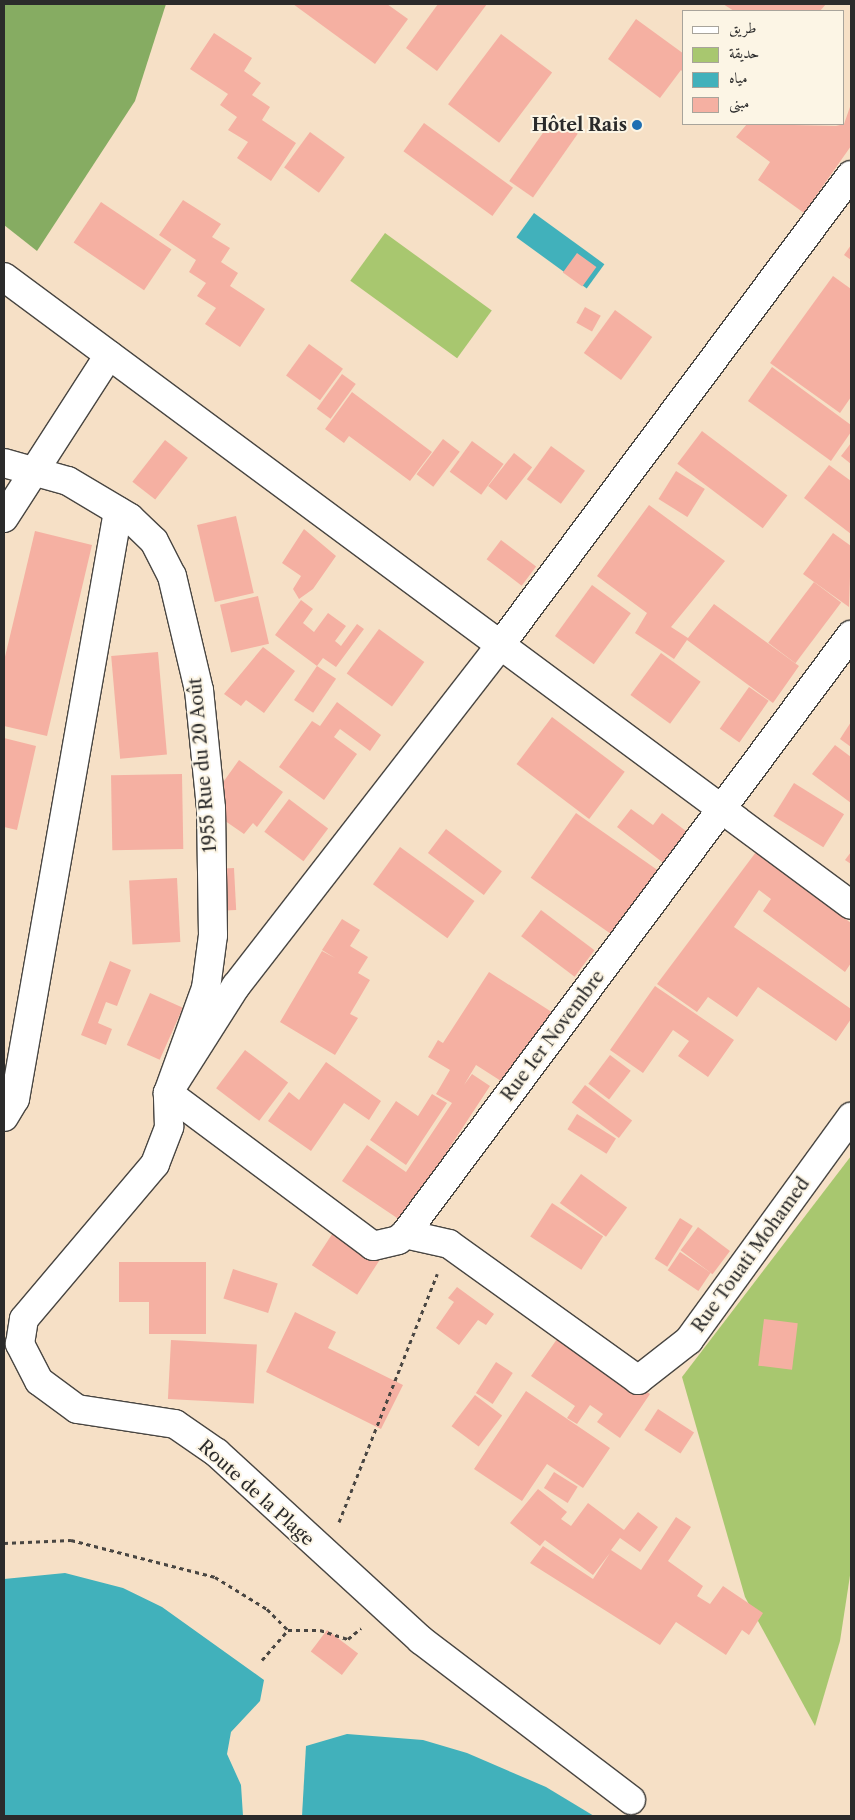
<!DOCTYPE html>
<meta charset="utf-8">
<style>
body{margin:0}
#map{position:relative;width:855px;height:1820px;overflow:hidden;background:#f6e0c6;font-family:"Libre Caslon Text",Amiri,serif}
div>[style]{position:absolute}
.green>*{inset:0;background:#a8c76f;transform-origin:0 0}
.forest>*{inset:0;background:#86ac62}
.water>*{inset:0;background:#41b1bb;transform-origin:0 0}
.building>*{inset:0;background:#f5b0a2;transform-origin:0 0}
.path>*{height:3px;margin-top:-1.5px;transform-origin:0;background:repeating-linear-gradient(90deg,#494642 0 4px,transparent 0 8px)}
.roads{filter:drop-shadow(1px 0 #494642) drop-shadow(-1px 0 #494642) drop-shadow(0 1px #494642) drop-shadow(0 -1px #494642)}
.minor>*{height:28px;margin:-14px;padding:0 14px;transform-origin:14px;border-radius:14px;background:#fff}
.secondary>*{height:28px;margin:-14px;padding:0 14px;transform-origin:14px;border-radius:14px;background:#fff}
.dots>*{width:14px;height:14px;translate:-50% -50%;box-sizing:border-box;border:2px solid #fcf5e5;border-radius:50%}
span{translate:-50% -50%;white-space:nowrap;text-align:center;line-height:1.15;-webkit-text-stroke:4px #fcf5e5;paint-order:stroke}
.poi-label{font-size:18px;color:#2b2b2b;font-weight:700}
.right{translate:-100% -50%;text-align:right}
.street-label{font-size:18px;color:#2b2b2b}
.frame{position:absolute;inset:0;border:5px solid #2b2b2b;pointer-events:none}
.legend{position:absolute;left:682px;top:10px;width:162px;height:115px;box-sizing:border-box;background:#fcf5e5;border:1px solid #a8a49b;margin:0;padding:6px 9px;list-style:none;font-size:15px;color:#2b2b2b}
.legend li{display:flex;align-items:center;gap:10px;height:25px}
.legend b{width:25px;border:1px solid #a8a49b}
</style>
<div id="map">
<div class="green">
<div style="left:385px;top:233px;width:132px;height:59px;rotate:36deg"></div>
<div style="clip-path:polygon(851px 1156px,851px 1569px,840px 1641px,815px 1726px,745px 1597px,682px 1377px)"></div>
</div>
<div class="forest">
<div style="clip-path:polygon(4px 4px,166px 4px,135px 101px,37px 251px,4px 225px)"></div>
</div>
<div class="water">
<div style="left:534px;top:213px;width:87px;height:30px;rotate:36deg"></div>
<div style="clip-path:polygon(65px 1573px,123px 1588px,162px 1607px,264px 1680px,260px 1701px,231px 1732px,227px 1754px,241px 1785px,243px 1816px,4px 1816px,4px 1579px)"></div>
<div style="clip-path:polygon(347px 1734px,423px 1740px,467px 1753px,546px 1787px,594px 1816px,302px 1816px,306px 1746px)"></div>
</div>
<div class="building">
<div style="clip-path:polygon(293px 4px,387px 4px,408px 19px,375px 64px)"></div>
<div style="clip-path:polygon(438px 4px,487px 4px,437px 71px,406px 48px)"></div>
<div style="clip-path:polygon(723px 4px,826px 4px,820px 11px,734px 11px)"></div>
<div style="clip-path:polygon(636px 19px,684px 54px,684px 73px,681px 70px,660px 98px,608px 59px)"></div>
<div style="clip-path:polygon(214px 33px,252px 58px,244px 71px,261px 83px,252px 95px,270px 107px,262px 120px,296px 143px,271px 181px,237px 158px,248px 142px,228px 130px,237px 117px,220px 105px,228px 94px,190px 69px)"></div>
<div style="left:501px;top:34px;width:64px;height:88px;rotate:37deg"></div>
<div style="clip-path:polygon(851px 104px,851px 146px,804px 213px,758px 180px,770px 162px,736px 137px,747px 124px,836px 126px,844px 124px)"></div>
<div style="left:554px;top:117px;width:29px;height:78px;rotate:35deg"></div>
<div style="left:424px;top:123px;width:110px;height:35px;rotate:36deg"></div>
<div style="left:310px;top:132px;width:43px;height:44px;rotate:36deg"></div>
<div style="clip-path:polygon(183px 200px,221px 224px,212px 237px,230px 248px,221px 262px,238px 273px,230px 286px,265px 309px,240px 347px,205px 324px,216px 308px,197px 296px,206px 283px,189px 272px,196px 260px,159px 235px)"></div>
<div style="left:101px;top:202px;width:85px;height:49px;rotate:34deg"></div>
<div style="clip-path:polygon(851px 245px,851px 260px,844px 255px)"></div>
<div style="left:577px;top:253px;width:24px;height:24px;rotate:36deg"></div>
<div style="clip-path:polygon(833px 276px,851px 289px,851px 397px,840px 413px,770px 363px)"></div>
<div style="left:585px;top:307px;width:18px;height:18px;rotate:29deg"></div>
<div style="left:615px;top:310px;width:46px;height:53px;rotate:36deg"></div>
<div style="left:309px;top:344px;width:42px;height:39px;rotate:36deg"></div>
<div style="clip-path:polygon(772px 367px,851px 425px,851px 432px,831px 461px,748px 401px)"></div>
<div style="left:342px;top:374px;width:17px;height:43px;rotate:36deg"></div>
<div style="clip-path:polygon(352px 392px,432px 452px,410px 481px,349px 436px,344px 443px,325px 429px)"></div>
<div style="left:702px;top:431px;width:107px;height:41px;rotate:37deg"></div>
<div style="left:443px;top:439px;width:21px;height:44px;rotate:37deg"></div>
<div style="left:165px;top:440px;width:29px;height:53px;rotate:38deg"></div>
<div style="left:472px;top:441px;width:39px;height:38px;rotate:36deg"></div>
<div style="clip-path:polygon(851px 443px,851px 464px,841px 456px)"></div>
<div style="left:551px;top:446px;width:42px;height:41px;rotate:36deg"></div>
<div style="left:514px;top:453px;width:23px;height:42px;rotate:38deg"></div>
<div style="clip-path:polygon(829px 465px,851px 481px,851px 534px,804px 498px)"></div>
<div style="left:676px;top:471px;width:34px;height:33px;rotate:32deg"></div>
<div style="clip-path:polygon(649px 505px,725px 561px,671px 627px,688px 638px,714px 604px,799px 666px,773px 703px,687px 640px,674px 659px,635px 633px,647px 613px,597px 576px)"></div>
<div style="left:236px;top:516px;width:79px;height:40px;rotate:77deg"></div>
<div style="clip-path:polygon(304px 529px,336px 556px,313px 589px,299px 599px,293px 589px,301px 576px,282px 563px)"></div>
<div style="clip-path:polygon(35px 531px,92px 545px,47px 736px,4px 726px,4px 661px)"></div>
<div style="clip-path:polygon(833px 533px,851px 546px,849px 607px,803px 574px)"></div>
<div style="left:501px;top:540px;width:44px;height:24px;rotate:37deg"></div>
<div style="left:814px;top:582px;width:34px;height:76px;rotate:37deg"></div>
<div style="left:592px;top:585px;width:48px;height:63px;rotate:36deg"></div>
<div style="left:258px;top:596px;width:49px;height:39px;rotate:77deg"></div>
<div style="clip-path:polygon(301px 600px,313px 609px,303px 623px,314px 632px,328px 613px,346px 626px,335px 641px,341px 646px,357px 624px,364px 629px,336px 667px,323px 658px,317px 666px,275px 635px)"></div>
<div style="left:379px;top:629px;width:56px;height:55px;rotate:36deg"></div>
<div style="clip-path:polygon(263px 647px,295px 671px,264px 713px,246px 700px,241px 706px,224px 694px)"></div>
<div style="left:158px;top:652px;width:103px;height:47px;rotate:85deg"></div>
<div style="left:661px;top:653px;width:49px;height:52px;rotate:36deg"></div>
<div style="left:317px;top:666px;width:23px;height:41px;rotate:34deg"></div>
<div style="left:749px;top:687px;width:24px;height:51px;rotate:35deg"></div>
<div style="clip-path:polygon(337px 702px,381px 735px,370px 751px,340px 729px,334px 737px,357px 754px,324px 800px,279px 767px,312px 721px,320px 726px)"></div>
<div style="left:552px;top:717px;width:91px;height:59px;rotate:37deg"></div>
<div style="clip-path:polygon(851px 722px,851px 747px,840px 739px)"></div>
<div style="clip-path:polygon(4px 738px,36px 746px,17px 830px,4px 827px)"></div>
<div style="clip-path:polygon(835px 745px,851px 757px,851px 803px,812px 774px)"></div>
<div style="clip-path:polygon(239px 760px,283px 792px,257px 827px,253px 823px,244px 834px,218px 816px,226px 804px,214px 795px)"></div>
<div style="left:182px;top:774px;width:75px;height:71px;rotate:89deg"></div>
<div style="left:794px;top:783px;width:59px;height:39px;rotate:32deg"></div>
<div style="left:289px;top:799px;width:49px;height:41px;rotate:37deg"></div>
<div style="clip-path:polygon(631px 809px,653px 825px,662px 813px,690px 834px,666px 865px,617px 827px)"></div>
<div style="left:576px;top:813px;width:102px;height:79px;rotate:35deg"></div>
<div style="left:446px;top:829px;width:70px;height:30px;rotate:37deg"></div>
<div style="left:400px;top:847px;width:92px;height:46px;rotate:36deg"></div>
<div style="clip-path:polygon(756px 852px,851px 923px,851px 963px,845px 972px,763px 911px,771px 899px,759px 890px,734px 927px,851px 1009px,851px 1019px,836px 1041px,758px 987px,737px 1017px,708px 997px,697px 1012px,657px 984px)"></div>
<div style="clip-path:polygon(851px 852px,851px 864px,845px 860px)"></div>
<div style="left:234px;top:868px;width:42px;height:16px;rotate:87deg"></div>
<div style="left:177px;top:878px;width:64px;height:48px;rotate:87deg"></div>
<div style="left:541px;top:910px;width:67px;height:33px;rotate:37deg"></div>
<div style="clip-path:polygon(342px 919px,360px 930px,350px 946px,368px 957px,358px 973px,370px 980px,350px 1014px,358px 1018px,335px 1055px,280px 1022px,322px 951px,335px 958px,322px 950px)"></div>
<div style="clip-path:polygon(110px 961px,131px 970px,117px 1006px,106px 1002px,98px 1023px,112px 1029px,106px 1045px,81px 1035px)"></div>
<div style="clip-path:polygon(489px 972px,558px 1016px,512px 1088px,476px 1065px,464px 1085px,472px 1074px,490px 1086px,425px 1185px,406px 1224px,342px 1181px,367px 1145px,406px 1172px,452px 1103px,436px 1094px,450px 1070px,428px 1057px,438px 1040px,443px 1043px)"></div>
<div style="clip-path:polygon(655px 986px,734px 1040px,708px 1077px,678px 1056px,689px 1041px,673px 1030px,643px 1073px,610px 1050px)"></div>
<div style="left:150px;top:993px;width:36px;height:57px;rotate:24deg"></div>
<div style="left:245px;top:1050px;width:54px;height:48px;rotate:37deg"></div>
<div style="left:610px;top:1055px;width:26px;height:36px;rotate:37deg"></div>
<div style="clip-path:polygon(326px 1062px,381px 1101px,369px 1120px,344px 1103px,311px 1151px,268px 1121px,289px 1092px,299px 1100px)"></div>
<div style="left:585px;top:1085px;width:59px;height:22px;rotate:37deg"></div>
<div style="clip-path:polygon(432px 1094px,447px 1103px,406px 1165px,370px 1140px,396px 1101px,418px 1116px)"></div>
<div style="left:577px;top:1114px;width:46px;height:18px;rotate:32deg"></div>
<div style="left:581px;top:1174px;width:57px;height:36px;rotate:36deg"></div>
<div style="left:552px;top:1203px;width:61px;height:40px;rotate:33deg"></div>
<div style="left:680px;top:1218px;width:15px;height:48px;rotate:32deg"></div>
<div style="left:338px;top:1225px;width:54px;height:48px;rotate:33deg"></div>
<div style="left:698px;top:1227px;width:40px;height:29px;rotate:37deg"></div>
<div style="left:680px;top:1252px;width:37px;height:22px;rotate:34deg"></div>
<div style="clip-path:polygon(119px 1262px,206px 1262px,206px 1334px,149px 1334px,149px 1302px,119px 1302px)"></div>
<div style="left:233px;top:1269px;width:47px;height:31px;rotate:18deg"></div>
<div style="clip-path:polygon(457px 1287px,494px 1314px,486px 1325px,478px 1320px,459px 1345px,436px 1328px,454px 1302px,448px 1298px)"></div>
<div style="clip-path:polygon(295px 1312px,336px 1332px,328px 1348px,403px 1385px,381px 1429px,266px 1372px)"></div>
<div style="left:764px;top:1319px;width:34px;height:47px;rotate:7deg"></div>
<div style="clip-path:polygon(562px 1332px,650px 1394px,620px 1438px,597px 1422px,603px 1414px,590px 1405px,577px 1424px,567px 1418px,575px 1406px,531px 1376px)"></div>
<div style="left:171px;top:1340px;width:86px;height:59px;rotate:3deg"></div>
<div style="left:496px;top:1362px;width:20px;height:37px;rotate:33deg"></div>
<div style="clip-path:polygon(526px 1391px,610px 1448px,583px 1488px,547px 1464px,522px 1501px,474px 1469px)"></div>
<div style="left:475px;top:1395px;width:34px;height:39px;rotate:37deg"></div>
<div style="left:658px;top:1409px;width:43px;height:25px;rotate:33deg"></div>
<div style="left:554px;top:1472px;width:28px;height:19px;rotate:32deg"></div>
<div style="clip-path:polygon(538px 1489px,567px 1512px,561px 1519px,571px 1526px,588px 1503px,624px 1530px,638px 1512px,658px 1527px,640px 1552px,620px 1538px,611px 1550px,641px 1570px,676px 1517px,691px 1527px,668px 1561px,703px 1586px,697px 1596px,710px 1604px,723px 1586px,763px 1613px,749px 1635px,742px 1630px,726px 1655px,676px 1622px,660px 1645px,530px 1563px,543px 1546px,593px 1579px,610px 1553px,593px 1575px,545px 1540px,540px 1546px,510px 1523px)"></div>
<div style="left:327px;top:1630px;width:39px;height:27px;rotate:37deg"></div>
</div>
<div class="path">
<div style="left:339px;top:1522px;width:267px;rotate:-68.4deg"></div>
<div style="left:4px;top:1543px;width:67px;rotate:-2.6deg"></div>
<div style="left:71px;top:1540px;width:149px;rotate:14.4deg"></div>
<div style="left:215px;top:1577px;width:61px;rotate:31.6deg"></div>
<div style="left:267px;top:1609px;width:30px;rotate:45deg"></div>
<div style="left:262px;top:1660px;width:40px;rotate:-49deg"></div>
<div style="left:288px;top:1630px;width:32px"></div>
<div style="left:320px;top:1630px;width:29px;rotate:18deg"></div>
<div style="left:348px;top:1639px;width:17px;rotate:-40deg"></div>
</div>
<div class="roads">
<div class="minor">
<div style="left:4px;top:277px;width:1054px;rotate:36.55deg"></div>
<div style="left:4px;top:518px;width:194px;rotate:-57.2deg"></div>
<div style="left:4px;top:1117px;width:21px;rotate:-59deg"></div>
<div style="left:15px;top:1099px;width:597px;rotate:-80.06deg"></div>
<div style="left:405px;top:1234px;width:45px;rotate:12.8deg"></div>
<div style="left:449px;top:1244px;width:233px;rotate:35.7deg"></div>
<div style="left:638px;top:1380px;width:65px;rotate:-38.1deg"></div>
<div style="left:689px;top:1340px;width:276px;rotate:-54deg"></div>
<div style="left:631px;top:1800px;width:264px;rotate:-142.7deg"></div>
<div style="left:421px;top:1640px;width:277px;rotate:-137.5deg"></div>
<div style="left:217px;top:1453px;width:51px;rotate:-145.4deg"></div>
<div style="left:175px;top:1424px;width:99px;rotate:-171.3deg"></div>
<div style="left:77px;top:1409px;width:47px;rotate:-143.6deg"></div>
<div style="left:39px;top:1381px;width:42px;rotate:-117.2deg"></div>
<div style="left:20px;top:1344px;width:25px;rotate:-81deg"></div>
<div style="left:24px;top:1319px;width:203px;rotate:-49.8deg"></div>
<div style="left:155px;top:1164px;width:40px;rotate:-69deg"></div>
<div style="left:169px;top:1127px;width:34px;rotate:-92deg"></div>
<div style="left:168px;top:1093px;width:127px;rotate:-57.6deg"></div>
<div style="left:236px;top:986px;width:433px;rotate:-52.2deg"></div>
<div style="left:501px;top:644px;width:585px;rotate:-53.27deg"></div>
</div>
<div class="secondary">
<div style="left:4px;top:463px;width:66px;rotate:15.7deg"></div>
<div style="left:68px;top:481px;width:72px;rotate:30.8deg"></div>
<div style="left:130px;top:518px;width:33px;rotate:44deg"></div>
<div style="left:154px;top:541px;width:39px;rotate:63deg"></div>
<div style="left:172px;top:576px;width:117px;rotate:76.7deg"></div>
<div style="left:199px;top:690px;width:119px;rotate:84.2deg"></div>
<div style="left:211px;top:808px;width:127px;rotate:89.1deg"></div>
<div style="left:213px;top:935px;width:53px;rotate:97.5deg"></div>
<div style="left:206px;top:988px;width:112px;rotate:109.9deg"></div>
<div style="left:168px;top:1093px;width:256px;rotate:36.7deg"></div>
<div style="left:373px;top:1246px;width:26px;rotate:-13deg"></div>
<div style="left:398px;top:1240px;width:9px;rotate:-41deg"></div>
<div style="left:405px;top:1234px;width:747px;rotate:-53.33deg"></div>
</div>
</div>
<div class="dots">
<div style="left:637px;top:125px;background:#1f6fb2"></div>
</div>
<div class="poi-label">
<span class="right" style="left:627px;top:125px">Hôtel Rais</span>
</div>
<div class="street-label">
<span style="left:203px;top:765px;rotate:-95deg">1955 Rue du 20 Août</span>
<span style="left:553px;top:1036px;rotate:-53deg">Rue 1er Novembre</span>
<span style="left:751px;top:1255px;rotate:-54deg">Rue Touati Mohamed</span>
<span style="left:256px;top:1493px;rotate:42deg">Route de la Plage</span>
</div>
<div class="frame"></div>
<ul class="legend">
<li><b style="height:6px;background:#fff"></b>طريق</li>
<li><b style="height:14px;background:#a8c76f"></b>حديقة</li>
<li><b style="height:14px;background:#41b1bb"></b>مياه</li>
<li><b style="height:14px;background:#f5b0a2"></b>مبنى</li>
</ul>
</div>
